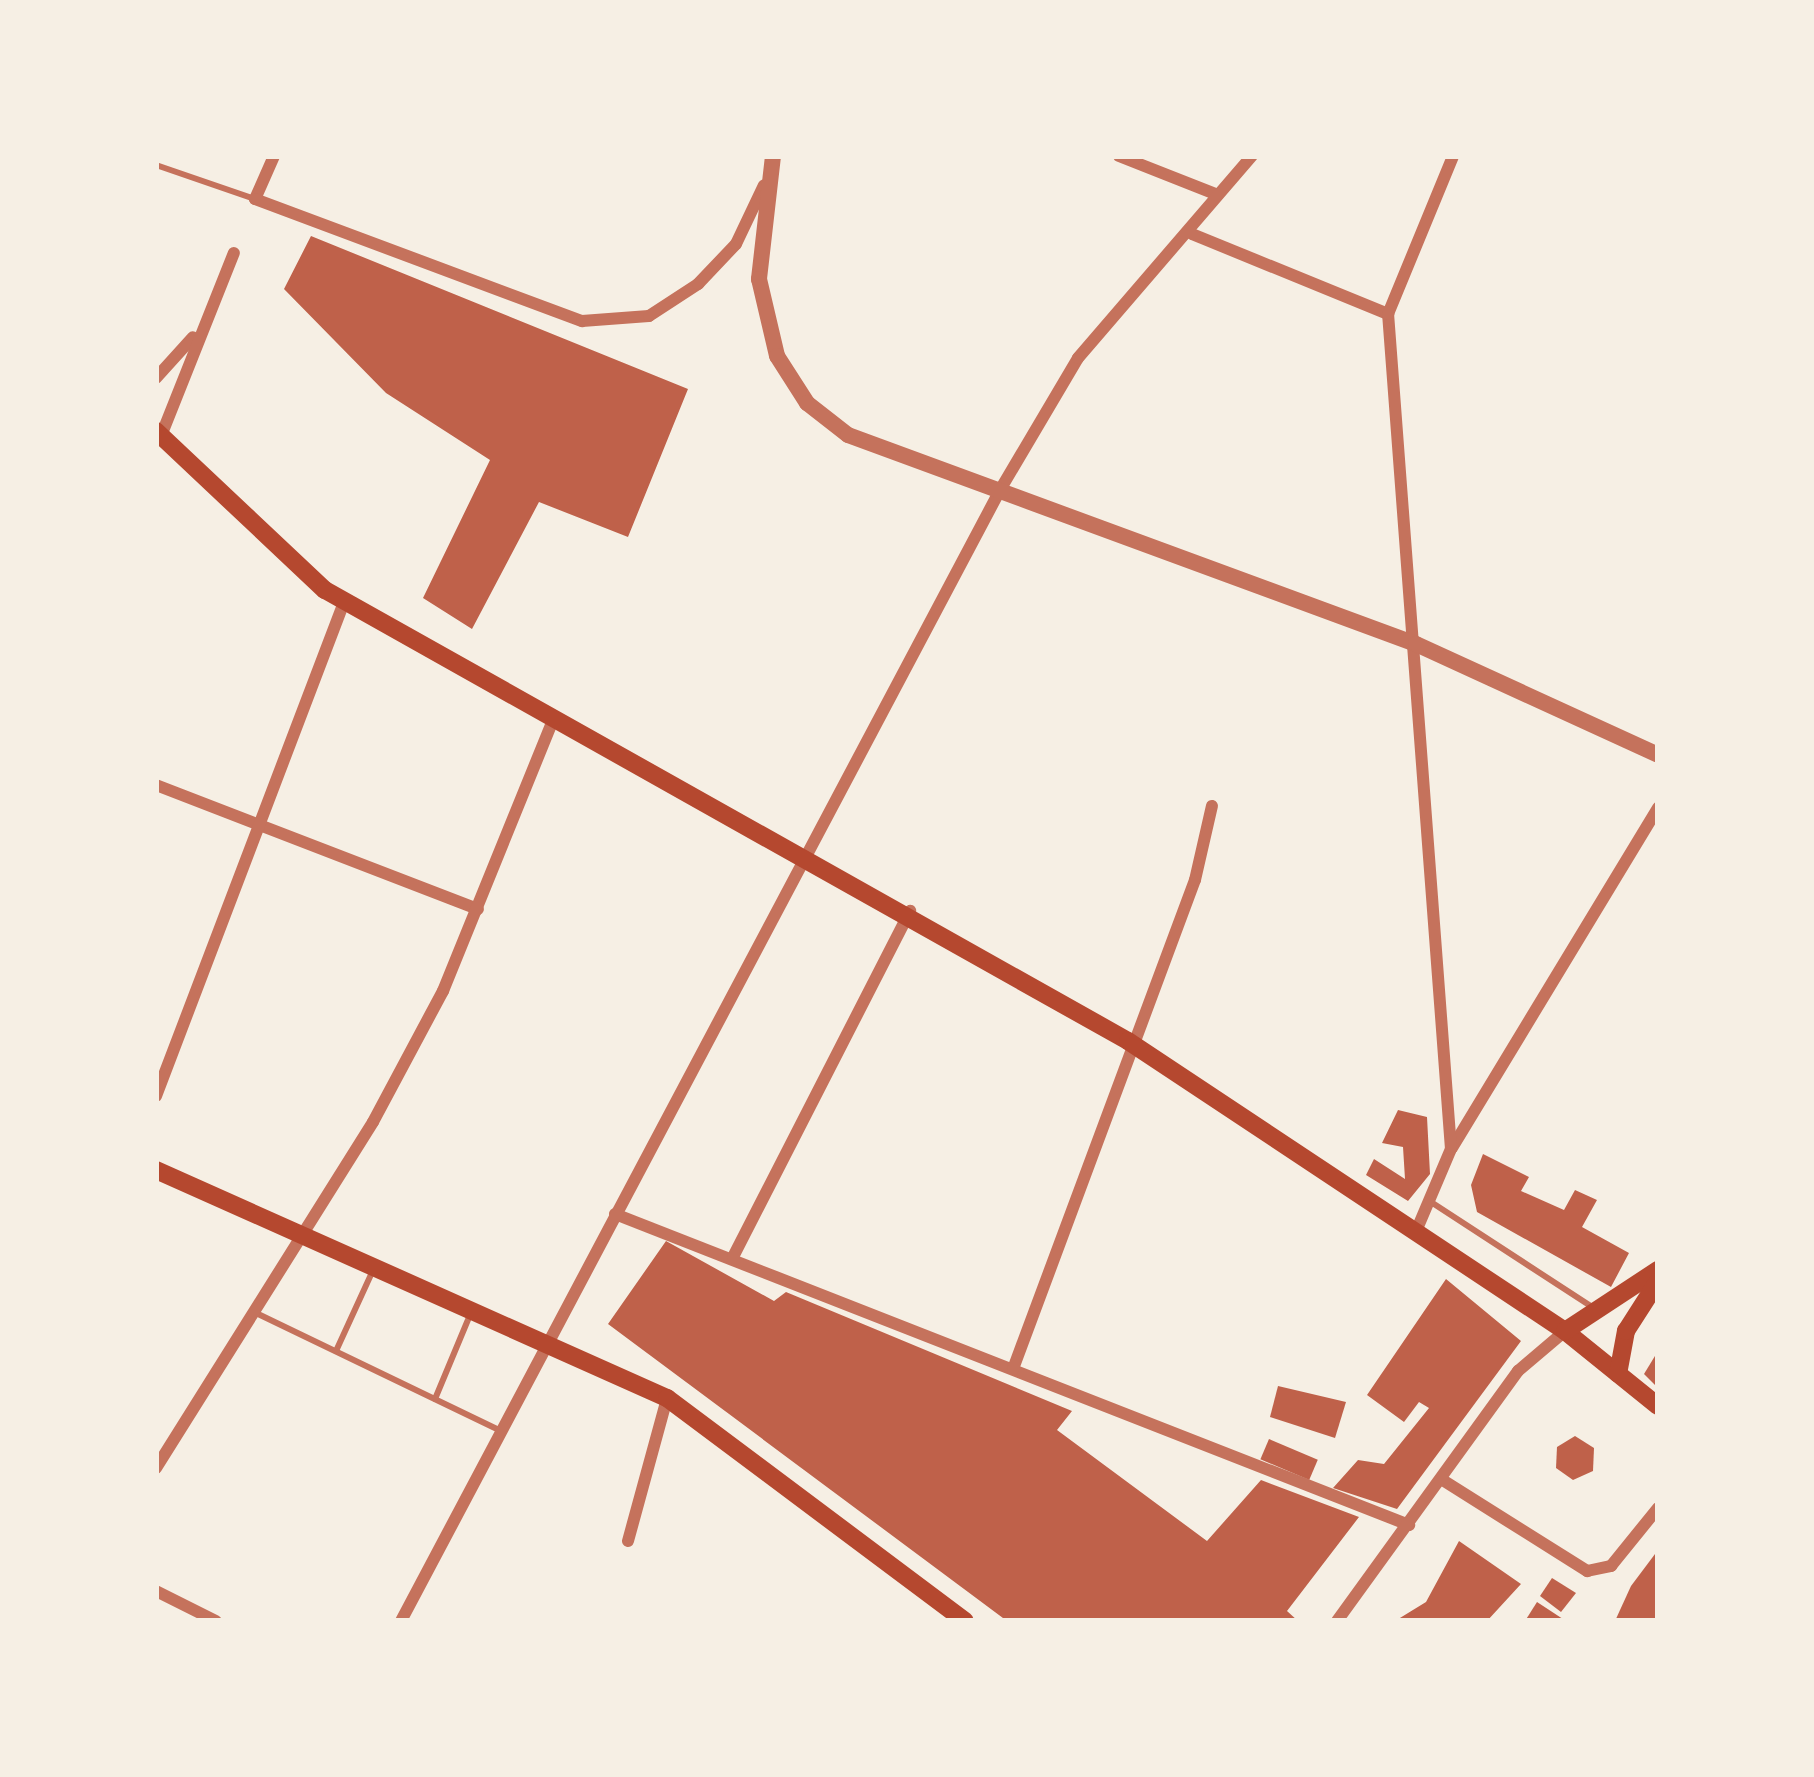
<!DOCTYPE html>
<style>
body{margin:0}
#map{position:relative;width:1814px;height:1777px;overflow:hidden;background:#f6efe4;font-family:"Titillium Web",sans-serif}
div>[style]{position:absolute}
.building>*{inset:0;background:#bf614a;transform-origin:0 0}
.service>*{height:6px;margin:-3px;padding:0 3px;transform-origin:3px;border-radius:3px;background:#c5725c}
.minor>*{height:12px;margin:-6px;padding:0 6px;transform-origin:6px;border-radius:6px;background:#c5725c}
.tertiary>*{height:16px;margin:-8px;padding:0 8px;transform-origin:8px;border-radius:8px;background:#c5725c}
.secondary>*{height:18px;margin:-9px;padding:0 9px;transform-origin:9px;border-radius:9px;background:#b5482f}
span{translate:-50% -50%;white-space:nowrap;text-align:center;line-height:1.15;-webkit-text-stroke:12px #f6efe4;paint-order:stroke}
.frame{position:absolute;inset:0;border:159px solid #f6efe4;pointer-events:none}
</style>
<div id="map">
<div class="building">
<div style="clip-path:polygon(311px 236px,688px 389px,628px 537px,539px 502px,472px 629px,423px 598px,490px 460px,386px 393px,284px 289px)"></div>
<div style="clip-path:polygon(1398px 1110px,1427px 1117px,1430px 1174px,1408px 1201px,1366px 1175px,1374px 1159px,1405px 1179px,1403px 1147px,1382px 1143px)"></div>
<div style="clip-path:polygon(1483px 1154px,1529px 1177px,1521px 1191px,1564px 1210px,1575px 1190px,1597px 1200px,1582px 1227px,1629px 1253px,1611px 1287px,1477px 1212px,1471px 1185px)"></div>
<div style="clip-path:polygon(666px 1241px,774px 1301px,786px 1292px,1072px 1411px,1057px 1430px,1207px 1541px,1261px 1480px,1359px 1517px,1287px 1611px,1298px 1621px,1007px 1621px,608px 1324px)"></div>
<div style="clip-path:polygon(1446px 1279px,1521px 1341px,1397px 1509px,1333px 1488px,1358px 1460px,1384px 1464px,1429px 1408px,1419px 1402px,1404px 1422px,1367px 1395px)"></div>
<div style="clip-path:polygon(1658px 1351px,1658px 1388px,1644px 1374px)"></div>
<div style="clip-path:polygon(1278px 1386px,1346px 1402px,1335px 1438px,1270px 1417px)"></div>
<div style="clip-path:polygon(1575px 1436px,1594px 1448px,1593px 1471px,1573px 1480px,1556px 1468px,1557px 1447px)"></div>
<div style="left:1269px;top:1439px;width:53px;height:22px;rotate:23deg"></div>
<div style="clip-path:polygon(1459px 1541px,1521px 1584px,1487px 1621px,1395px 1621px,1426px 1602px)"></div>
<div style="clip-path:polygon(1658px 1550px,1658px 1621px,1615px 1621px,1631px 1586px)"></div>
<div style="clip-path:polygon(1552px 1578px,1576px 1593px,1561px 1612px,1540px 1596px)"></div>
<div style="clip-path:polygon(1537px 1602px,1566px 1621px,1525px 1621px)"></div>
</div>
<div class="service">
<div style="left:156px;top:165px;width:105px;rotate:19deg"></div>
<div style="left:1431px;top:1202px;width:192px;rotate:33.1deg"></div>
<div style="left:256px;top:1313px;width:272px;rotate:25.7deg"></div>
<div style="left:336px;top:1351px;width:91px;rotate:-65.4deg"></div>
<div style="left:435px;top:1399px;width:91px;rotate:-67.4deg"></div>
</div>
<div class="minor">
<div style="left:274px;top:156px;width:47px;rotate:113.8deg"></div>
<div style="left:255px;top:199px;width:349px;rotate:20.5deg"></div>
<div style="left:582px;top:321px;width:67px;rotate:-4.3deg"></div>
<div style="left:649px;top:316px;width:59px;rotate:-33.1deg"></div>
<div style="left:698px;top:284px;width:55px;rotate:-46.5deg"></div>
<div style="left:736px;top:244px;width:65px;rotate:-64.6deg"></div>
<div style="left:1119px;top:156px;width:106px;rotate:21.5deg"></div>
<div style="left:1192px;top:234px;width:212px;rotate:22.2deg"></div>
<div style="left:156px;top:378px;width:55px;rotate:-47.9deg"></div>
<div style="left:161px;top:436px;width:197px;rotate:-68.3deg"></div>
<div style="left:156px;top:785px;width:345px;rotate:21.1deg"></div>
<div style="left:156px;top:1096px;width:529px;rotate:-69.16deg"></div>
<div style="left:1452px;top:1148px;width:398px;rotate:-58.8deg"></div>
<div style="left:615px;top:1214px;width:853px;rotate:21.39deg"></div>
<div style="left:1417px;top:1229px;width:87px;rotate:-67deg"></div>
<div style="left:1451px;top:1149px;width:837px;rotate:-94.31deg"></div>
<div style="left:1388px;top:314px;width:171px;rotate:-67.6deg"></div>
<div style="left:733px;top:1257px;width:389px;rotate:-62.9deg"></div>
<div style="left:1013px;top:1369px;width:522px;rotate:-69.59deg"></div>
<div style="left:1195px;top:880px;width:76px;rotate:-77.1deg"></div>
<div style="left:156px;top:1468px;width:408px;rotate:-57.9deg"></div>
<div style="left:373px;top:1122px;width:149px;rotate:-61.9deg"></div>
<div style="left:443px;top:991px;width:296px;rotate:-67.9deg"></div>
<div style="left:1441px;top:1479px;width:173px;rotate:32.2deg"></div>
<div style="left:1587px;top:1571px;width:25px;rotate:-12deg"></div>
<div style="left:1611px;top:1566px;width:75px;rotate:-51deg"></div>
<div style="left:628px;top:1541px;width:148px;rotate:-74.7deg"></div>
<div style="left:156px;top:1591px;width:67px;rotate:26.6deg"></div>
<div style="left:401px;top:1621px;width:1280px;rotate:-62.09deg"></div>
<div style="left:1000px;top:490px;width:153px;rotate:-59.4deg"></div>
<div style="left:1078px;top:358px;width:267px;rotate:-49.3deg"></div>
<div style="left:1337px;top:1621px;width:309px;rotate:-54.1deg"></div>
<div style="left:1518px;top:1371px;width:62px;rotate:-40.4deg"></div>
</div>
<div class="tertiary">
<div style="left:773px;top:156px;width:124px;rotate:96.5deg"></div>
<div style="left:759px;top:279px;width:79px;rotate:76.8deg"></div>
<div style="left:777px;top:356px;width:56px;rotate:57.4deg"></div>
<div style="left:807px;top:403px;width:52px;rotate:38deg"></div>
<div style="left:848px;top:435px;width:605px;rotate:20.2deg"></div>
<div style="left:1416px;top:644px;width:266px;rotate:24.6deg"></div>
</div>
<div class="secondary">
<div style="left:156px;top:431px;width:232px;rotate:43.3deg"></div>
<div style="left:325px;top:590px;width:921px;rotate:29.32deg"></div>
<div style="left:1128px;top:1041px;width:524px;rotate:33.57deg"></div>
<div style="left:1565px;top:1331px;width:119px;rotate:38.9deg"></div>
<div style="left:156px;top:1170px;width:560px;rotate:24.05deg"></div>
<div style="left:667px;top:1398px;width:372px;rotate:36.8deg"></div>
<div style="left:1565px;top:1331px;width:111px;rotate:-33.3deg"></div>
<div style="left:1618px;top:1374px;width:44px;rotate:-79.5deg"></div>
<div style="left:1626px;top:1331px;width:59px;rotate:-57.4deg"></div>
</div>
<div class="frame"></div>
</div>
